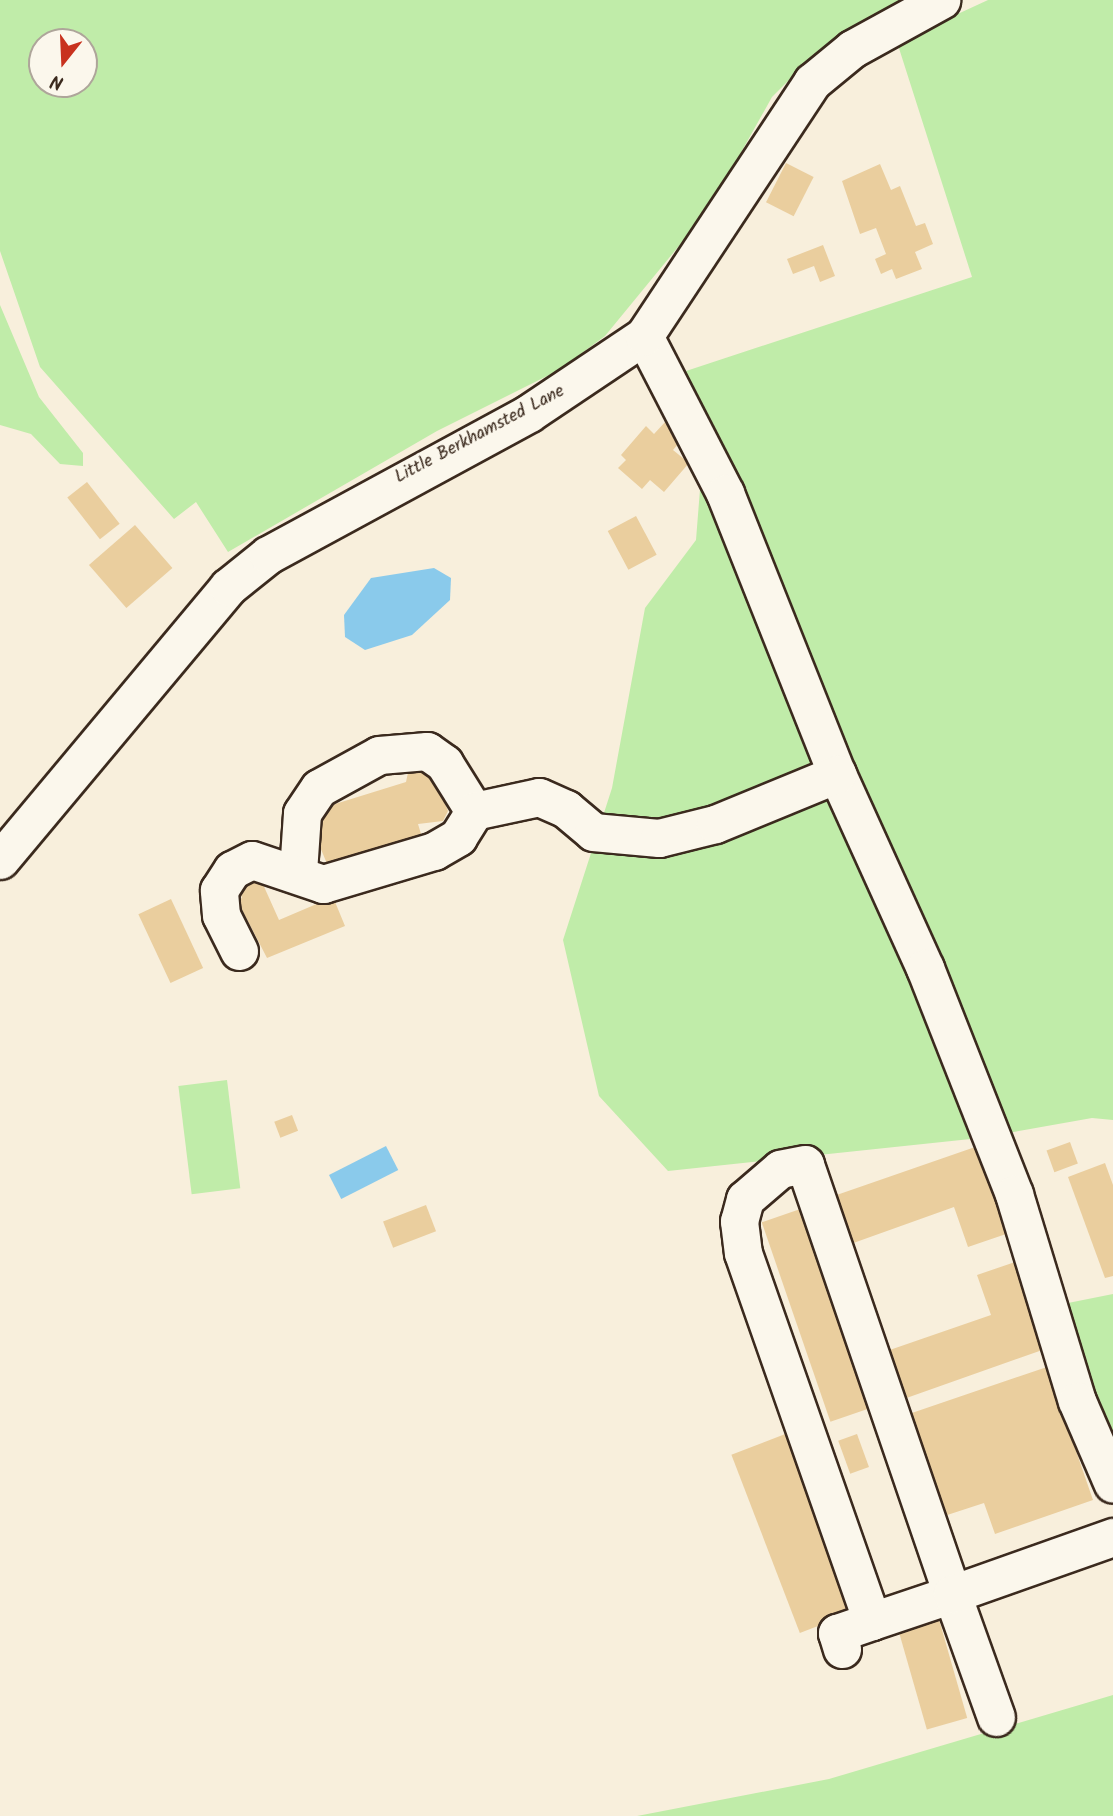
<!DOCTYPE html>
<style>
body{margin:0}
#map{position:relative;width:1113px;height:1816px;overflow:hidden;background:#f8efdc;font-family:Kalam,sans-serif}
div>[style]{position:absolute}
.green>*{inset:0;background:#c0eca9;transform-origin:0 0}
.water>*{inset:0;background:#8acaeb;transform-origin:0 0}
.building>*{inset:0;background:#eace9e;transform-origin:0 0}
.roads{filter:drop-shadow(2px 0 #3b2a1e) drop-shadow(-2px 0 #3b2a1e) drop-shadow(0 2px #3b2a1e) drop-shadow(0 -2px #3b2a1e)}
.minor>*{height:37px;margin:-18.5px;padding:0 18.5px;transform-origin:18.5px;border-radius:18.5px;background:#fbf7ec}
span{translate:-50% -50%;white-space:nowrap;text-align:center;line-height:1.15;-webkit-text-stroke:5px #fbf7ec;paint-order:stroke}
.street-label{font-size:18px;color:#3b2a1e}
.north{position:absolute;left:28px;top:28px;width:70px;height:70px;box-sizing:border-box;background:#fbf7ec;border:2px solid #aea59a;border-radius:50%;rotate:198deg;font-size:19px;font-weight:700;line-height:28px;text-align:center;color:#3b2a1e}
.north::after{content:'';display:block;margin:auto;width:24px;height:32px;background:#c8321e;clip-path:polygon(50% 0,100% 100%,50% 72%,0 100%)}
</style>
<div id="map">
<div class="green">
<div style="clip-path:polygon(evenodd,0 0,910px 0,821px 48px,772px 97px,710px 208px,605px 336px,559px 370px,437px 431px,228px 552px,196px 502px,174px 519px,40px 367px,0 251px,0 0,42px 42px,84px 42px,84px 84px,42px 84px,42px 42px)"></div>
<div style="clip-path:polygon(988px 0,1113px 0,1113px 1120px,1092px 1118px,980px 1138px,668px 1171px,599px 1096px,563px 940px,612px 788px,645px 608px,696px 540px,702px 464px,683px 372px,972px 277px,897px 42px)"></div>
<div style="clip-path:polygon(0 305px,39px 397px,83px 453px,83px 466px,60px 464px,31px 434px,0 425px)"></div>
<div style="left:227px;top:1080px;width:109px;height:49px;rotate:83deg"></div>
<div style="clip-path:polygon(1113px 1294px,1113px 1446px,1063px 1304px)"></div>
<div style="clip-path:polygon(1113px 1695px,1113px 1816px,637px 1816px,829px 1779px)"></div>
</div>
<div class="water">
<div style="clip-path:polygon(434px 568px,451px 578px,450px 600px,412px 635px,365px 650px,345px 637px,344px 615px,371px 578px)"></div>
<div style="left:386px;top:1146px;width:27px;height:64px;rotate:63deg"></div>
</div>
<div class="building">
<div style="left:786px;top:163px;width:31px;height:44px;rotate:27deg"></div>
<div style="clip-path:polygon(880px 164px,891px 190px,900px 186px,916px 226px,925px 223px,933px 244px,915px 252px,922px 269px,896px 279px,892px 269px,881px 274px,875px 259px,886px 254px,876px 228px,860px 234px,842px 181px)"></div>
<div style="clip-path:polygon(823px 245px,835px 276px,820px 282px,814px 266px,793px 274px,787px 259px)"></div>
<div style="clip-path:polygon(666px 421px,684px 437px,673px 450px,689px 463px,664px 492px,650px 480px,642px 489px,618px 468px,626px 460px,621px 455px,646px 426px,654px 434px)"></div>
<div style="left:87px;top:482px;width:53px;height:25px;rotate:52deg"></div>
<div style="left:636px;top:516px;width:44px;height:32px;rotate:62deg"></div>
<div style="left:135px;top:525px;width:57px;height:61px;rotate:49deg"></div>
<div style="clip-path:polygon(430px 767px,448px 811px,443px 821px,418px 824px,421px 834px,330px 871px,306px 813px,406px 782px,409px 768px)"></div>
<div style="clip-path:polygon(257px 871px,279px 920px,333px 897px,345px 926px,267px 958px,237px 900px,242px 898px,235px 881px)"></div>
<div style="left:171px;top:899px;width:76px;height:36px;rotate:65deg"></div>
<div style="left:292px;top:1115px;width:17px;height:19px;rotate:69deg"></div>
<div style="left:1070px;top:1142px;width:23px;height:25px;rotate:70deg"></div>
<div style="clip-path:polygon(978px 1146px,1009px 1233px,968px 1247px,954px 1207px,845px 1246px,828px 1198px)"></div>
<div style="clip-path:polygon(1105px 1163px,1113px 1185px,1113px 1276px,1105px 1278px,1068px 1177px)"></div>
<div style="left:426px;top:1205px;width:28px;height:46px;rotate:69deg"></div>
<div style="left:809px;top:1206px;width:211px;height:50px;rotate:71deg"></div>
<div style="clip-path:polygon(1018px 1261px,1048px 1348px,898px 1401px,881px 1353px,991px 1315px,977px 1275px)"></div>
<div style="clip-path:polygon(1047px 1367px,1093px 1500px,995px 1534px,984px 1503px,938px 1518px,903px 1416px)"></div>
<div style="left:793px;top:1431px;width:191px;height:66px;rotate:69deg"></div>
<div style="left:857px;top:1434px;width:35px;height:20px;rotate:70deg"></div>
<div style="left:938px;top:1616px;width:106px;height:42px;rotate:74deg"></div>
</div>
<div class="roads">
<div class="minor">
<div style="left:644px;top:336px;width:177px;rotate:62.7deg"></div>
<div style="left:725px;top:493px;width:302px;rotate:68.3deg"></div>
<div style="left:837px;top:774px;width:213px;rotate:65.6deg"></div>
<div style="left:925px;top:968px;width:243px;rotate:68.5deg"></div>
<div style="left:1014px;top:1194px;width:216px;rotate:73.1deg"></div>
<div style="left:1077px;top:1401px;width:90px;rotate:66.6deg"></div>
<div style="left:0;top:860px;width:356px;rotate:-50.1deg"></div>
<div style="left:228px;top:587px;width:51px;rotate:-38.7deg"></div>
<div style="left:268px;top:555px;width:297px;rotate:-28.5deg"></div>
<div style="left:529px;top:413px;width:138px;rotate:-33.8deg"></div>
<div style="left:644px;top:336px;width:305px;rotate:-56.5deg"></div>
<div style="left:812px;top:82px;width:52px;rotate:-39.5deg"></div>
<div style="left:852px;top:49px;width:102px;rotate:-28.8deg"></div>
<div style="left:298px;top:872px;width:59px;rotate:-86.1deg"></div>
<div style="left:302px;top:813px;width:30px;rotate:-56deg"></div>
<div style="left:319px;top:788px;width:68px;rotate:-28.8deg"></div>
<div style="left:379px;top:755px;width:48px;rotate:-4.8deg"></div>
<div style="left:427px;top:751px;width:21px;rotate:35deg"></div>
<div style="left:444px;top:763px;width:57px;rotate:58deg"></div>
<div style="left:239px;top:951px;width:40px;rotate:-116.6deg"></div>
<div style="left:221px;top:915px;width:25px;rotate:-95deg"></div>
<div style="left:219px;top:890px;width:24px;rotate:-57deg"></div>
<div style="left:232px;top:870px;width:22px;rotate:-27deg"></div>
<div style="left:252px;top:860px;width:75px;rotate:18.7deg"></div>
<div style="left:323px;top:884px;width:116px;rotate:-16.6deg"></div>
<div style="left:434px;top:851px;width:28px;rotate:-30deg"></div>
<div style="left:458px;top:837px;width:31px;rotate:-58deg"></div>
<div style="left:474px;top:811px;width:66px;rotate:-12.2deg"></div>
<div style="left:539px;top:797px;width:30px;rotate:24deg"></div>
<div style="left:566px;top:809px;width:35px;rotate:40deg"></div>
<div style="left:593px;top:832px;width:66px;rotate:5.2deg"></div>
<div style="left:659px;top:838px;width:58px;rotate:-14deg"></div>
<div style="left:715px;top:824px;width:132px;rotate:-22.3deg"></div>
<div style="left:842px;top:1649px;width:17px;rotate:-107deg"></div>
<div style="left:837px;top:1633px;width:37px;rotate:-19deg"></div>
<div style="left:872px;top:1621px;width:84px;rotate:-18.6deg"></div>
<div style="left:952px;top:1594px;width:454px;rotate:-108.9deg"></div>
<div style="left:805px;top:1164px;width:25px;rotate:169deg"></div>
<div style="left:780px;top:1169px;width:46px;rotate:139.4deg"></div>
<div style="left:745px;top:1199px;width:23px;rotate:105deg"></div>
<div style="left:739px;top:1221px;width:32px;rotate:83deg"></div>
<div style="left:743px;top:1253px;width:390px;rotate:70.7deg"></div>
<div style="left:996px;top:1717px;width:131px;rotate:-109.7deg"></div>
<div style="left:952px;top:1594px;width:171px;rotate:-19.5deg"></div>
</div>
</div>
<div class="street-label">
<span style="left:480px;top:435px;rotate:-28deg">Little Berkhamsted Lane</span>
</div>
<div class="north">N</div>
</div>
